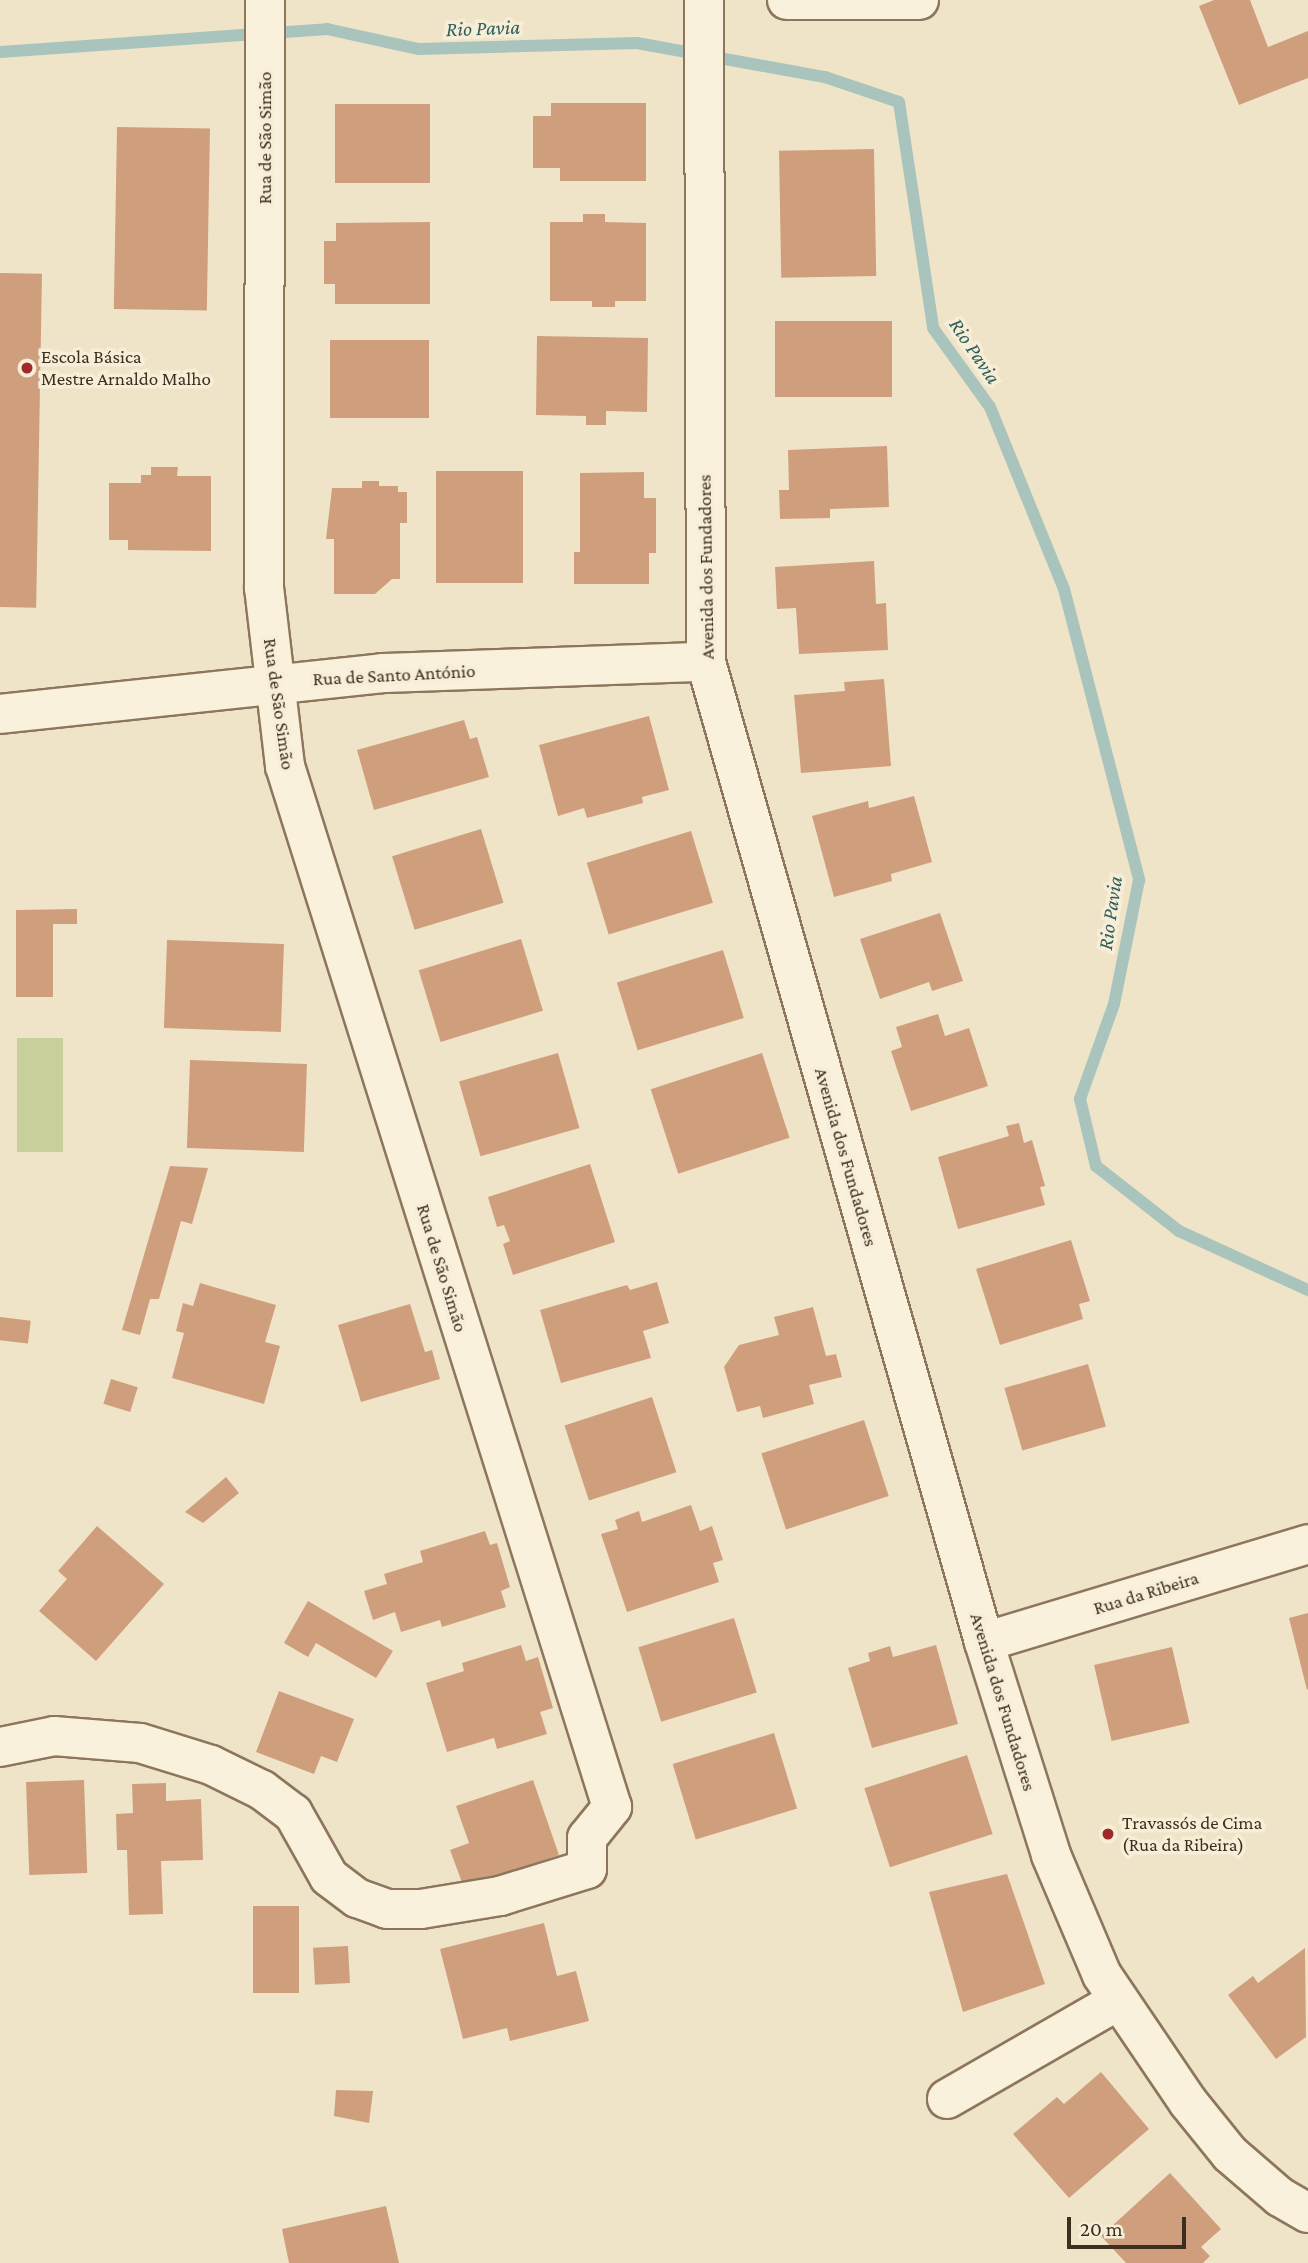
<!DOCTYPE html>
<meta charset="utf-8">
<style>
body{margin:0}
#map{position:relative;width:1308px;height:2263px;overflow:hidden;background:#f0e4c8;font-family:"Crimson Pro",serif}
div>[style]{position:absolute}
.green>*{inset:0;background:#c9cf9b;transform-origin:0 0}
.stream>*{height:12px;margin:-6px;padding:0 6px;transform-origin:6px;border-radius:6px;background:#a9c4bc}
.building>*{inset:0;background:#cf9f7d;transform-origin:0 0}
.roads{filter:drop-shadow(2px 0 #8d765c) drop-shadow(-2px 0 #8d765c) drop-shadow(0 2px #8d765c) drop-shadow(0 -2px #8d765c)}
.minor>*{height:38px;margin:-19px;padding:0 19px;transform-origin:19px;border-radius:19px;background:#faf1dc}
.dots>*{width:19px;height:19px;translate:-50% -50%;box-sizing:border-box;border:4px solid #f7eed8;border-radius:50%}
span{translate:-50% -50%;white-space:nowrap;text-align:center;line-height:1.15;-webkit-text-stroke:7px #f7eed8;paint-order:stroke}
.street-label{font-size:19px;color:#3d2e20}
.poi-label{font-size:19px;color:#3d2e20}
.left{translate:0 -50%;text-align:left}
.water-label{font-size:21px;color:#2f5d5a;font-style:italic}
.scale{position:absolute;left:1067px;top:2217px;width:119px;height:32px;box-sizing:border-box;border:4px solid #3d2e20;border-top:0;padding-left:9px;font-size:21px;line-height:24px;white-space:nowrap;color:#3d2e20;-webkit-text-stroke:5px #f7eed8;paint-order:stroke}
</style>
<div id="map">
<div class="green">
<div style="left:17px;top:1038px;width:46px;height:114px"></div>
</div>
<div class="stream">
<div style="left:0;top:52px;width:328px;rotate:-4deg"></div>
<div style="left:327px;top:29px;width:94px;rotate:12.3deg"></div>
<div style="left:419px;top:49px;width:218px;rotate:-1.6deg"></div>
<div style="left:637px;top:43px;width:191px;rotate:10.3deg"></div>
<div style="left:825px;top:77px;width:78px;rotate:18.7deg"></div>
<div style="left:899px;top:102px;width:229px;rotate:81.4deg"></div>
<div style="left:933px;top:328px;width:97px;rotate:54.2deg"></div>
<div style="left:990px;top:407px;width:196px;rotate:67.9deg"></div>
<div style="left:1064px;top:589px;width:301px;rotate:75.5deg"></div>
<div style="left:1139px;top:880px;width:126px;rotate:101.4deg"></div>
<div style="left:1114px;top:1004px;width:101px;rotate:109.7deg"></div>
<div style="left:1080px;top:1099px;width:69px;rotate:76.6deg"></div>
<div style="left:1096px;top:1166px;width:105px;rotate:38.1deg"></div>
<div style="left:1179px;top:1231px;width:142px;rotate:24.6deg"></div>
</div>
<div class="building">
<div style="clip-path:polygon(1214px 0,1250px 0,1268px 47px,1308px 31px,1308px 78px,1239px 105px,1199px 6px)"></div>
<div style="clip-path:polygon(551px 103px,646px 103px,646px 181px,560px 181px,560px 168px,533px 168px,533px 116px,551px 116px)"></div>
<div style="left:335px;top:104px;width:95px;height:79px"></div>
<div style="left:117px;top:127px;width:93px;height:182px;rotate:1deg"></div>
<div style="left:874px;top:149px;width:127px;height:95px;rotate:89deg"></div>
<div style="clip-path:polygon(583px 214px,605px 214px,605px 222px,646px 223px,646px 301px,615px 301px,615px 307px,592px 307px,592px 301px,550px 301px,550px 222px,583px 222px)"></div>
<div style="clip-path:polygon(430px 222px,430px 304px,335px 304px,335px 284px,324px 284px,324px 241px,336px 241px,336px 223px)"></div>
<div style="left:0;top:273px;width:42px;height:334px;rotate:1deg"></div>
<div style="left:775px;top:321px;width:117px;height:76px"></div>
<div style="clip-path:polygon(537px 336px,648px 338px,647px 412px,606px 411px,606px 425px,586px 425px,586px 416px,536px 415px)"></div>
<div style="left:330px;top:340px;width:99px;height:78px"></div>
<div style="clip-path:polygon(887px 446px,889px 507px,830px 509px,830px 518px,780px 519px,779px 490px,789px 490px,788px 450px)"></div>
<div style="clip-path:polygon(151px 467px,178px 467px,177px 476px,211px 476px,211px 551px,128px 550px,128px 540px,109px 540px,109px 483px,141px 483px,141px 475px,151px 475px)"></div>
<div style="left:436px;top:471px;width:87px;height:112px"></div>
<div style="clip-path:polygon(644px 472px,644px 498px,656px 498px,656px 553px,649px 553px,649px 584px,574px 584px,574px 552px,580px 552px,580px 473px)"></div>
<div style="clip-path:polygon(362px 481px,379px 481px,379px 486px,398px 486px,398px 492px,407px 492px,407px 523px,400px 523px,400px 579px,392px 579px,375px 594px,334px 594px,334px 539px,326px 539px,332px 488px,362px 488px)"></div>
<div style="clip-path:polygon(874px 561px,876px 604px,886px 603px,888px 650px,799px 654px,796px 608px,777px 609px,775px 567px)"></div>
<div style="clip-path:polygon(884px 679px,891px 766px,801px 773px,794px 695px,845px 691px,844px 682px)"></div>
<div style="clip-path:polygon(649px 716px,669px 790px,642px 797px,643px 803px,587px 818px,584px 808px,558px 816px,539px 745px)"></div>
<div style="clip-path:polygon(464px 720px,470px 739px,477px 737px,489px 777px,374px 810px,357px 750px)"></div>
<div style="clip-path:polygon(914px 796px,932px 862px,891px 874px,892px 881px,834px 897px,812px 816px,868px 801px,869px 808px)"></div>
<div style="left:481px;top:829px;width:77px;height:93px;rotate:73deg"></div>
<div style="left:691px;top:831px;width:75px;height:109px;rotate:73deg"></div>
<div style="clip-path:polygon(77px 909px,77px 924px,53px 924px,53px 997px,16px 997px,16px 910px)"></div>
<div style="clip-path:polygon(940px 913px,963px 981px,932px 991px,929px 982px,880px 999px,860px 939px)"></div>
<div style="left:521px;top:939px;width:75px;height:107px;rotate:73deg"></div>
<div style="left:167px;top:940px;width:117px;height:88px;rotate:2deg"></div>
<div style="left:723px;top:950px;width:71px;height:111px;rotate:73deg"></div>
<div style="clip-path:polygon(938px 1014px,945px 1036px,969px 1028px,988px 1086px,911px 1111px,891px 1051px,902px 1047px,896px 1027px)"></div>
<div style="left:558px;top:1053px;width:78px;height:103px;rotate:74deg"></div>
<div style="left:762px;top:1053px;width:89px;height:117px;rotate:72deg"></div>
<div style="left:190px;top:1060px;width:117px;height:88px;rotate:2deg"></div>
<div style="clip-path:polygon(1019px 1123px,1024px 1143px,1032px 1140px,1045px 1186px,1040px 1187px,1045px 1205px,958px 1229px,938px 1157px,1009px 1136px,1006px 1126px)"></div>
<div style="clip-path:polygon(590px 1164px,615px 1242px,513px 1275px,503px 1244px,510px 1241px,504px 1225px,497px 1227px,488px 1197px)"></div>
<div style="clip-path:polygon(170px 1166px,208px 1168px,192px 1224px,181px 1221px,159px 1299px,150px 1299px,140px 1335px,122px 1330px)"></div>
<div style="clip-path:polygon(1071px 1240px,1090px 1301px,1079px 1304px,1083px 1319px,1000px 1345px,976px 1269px)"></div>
<div style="clip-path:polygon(657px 1282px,669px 1323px,643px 1331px,651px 1358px,561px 1383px,540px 1310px,627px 1285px,630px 1290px)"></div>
<div style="clip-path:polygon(200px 1283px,276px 1305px,265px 1342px,280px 1346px,264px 1404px,172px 1378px,184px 1333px,176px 1331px,183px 1303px,193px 1306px)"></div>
<div style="clip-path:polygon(410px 1304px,425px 1352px,432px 1350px,440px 1379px,361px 1402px,338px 1325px)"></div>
<div style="clip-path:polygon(813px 1307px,826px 1356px,836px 1354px,842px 1377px,809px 1385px,814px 1404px,763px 1418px,760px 1406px,737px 1412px,724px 1367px,739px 1345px,779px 1335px,774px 1317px)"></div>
<div style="left:0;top:1317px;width:31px;height:23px;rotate:7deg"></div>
<div style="left:1088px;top:1364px;width:65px;height:87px;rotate:74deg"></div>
<div style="left:111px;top:1379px;width:28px;height:26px;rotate:17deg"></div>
<div style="left:652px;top:1397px;width:79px;height:92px;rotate:72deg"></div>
<div style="left:864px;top:1420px;width:80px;height:108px;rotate:72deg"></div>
<div style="clip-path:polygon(226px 1477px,239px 1493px,203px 1523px,185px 1512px)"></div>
<div style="clip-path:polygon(691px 1505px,700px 1531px,712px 1526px,723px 1560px,713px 1563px,719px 1582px,627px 1612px,601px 1534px,618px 1529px,615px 1520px,639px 1511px,642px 1522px)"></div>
<div style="clip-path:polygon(97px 1526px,164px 1584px,96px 1661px,39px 1611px,67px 1579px,58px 1571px)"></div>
<div style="clip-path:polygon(485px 1531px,490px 1545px,497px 1543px,510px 1587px,501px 1591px,506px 1607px,442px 1627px,440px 1620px,401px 1632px,395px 1612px,373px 1620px,364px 1591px,387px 1584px,384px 1574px,423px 1562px,420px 1551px)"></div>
<div style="clip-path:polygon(308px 1601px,393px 1651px,376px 1678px,316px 1643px,308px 1657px,284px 1643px)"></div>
<div style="clip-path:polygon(1308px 1613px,1308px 1689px,1307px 1690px,1289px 1618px)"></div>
<div style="left:734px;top:1618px;width:78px;height:100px;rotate:73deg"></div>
<div style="clip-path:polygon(521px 1645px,526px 1661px,538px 1657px,553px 1708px,540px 1712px,547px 1734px,497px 1749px,494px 1738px,447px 1752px,426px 1683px,464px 1671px,462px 1663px)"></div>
<div style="clip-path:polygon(936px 1645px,958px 1724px,872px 1748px,848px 1668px,870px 1661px,868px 1653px,890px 1646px,893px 1657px)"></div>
<div style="left:1172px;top:1647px;width:78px;height:80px;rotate:77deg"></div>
<div style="clip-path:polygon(279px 1691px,354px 1719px,337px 1762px,321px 1756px,314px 1774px,256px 1752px)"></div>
<div style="left:774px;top:1733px;width:79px;height:106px;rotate:73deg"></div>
<div style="left:967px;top:1755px;width:83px;height:108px;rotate:72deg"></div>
<div style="left:84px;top:1780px;width:93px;height:58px;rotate:88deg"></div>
<div style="clip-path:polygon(533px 1780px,559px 1855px,488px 1879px,467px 1896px,450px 1850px,469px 1843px,456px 1806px)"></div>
<div style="clip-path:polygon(166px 1783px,166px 1801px,201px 1799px,203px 1860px,161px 1861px,163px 1914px,129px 1915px,127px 1850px,117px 1850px,116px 1814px,133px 1813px,132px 1784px)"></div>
<div style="clip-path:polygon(1007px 1874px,1045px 1984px,963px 2012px,929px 1892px)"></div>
<div style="left:253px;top:1906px;width:46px;height:87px"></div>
<div style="clip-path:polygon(544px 1923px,557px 1976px,576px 1971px,589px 2021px,510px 2041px,507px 2028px,463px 2039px,440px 1949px)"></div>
<div style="left:348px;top:1946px;width:37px;height:35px;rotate:87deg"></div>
<div style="clip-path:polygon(1305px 1948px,1306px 2037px,1276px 2059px,1228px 1995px,1253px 1976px,1258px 1983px)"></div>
<div style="clip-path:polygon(1101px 2072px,1149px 2129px,1069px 2198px,1013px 2134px,1057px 2097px,1064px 2104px)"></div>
<div style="clip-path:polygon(336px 2090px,373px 2091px,369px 2123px,334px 2116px)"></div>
<div style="clip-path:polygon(1170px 2173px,1221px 2229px,1201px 2247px,1210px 2256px,1203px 2263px,1126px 2263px,1101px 2236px)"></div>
<div style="clip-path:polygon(386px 2206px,399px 2263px,289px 2263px,282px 2229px)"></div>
</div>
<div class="roads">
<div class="minor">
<div style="left:704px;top:0;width:662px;rotate:89.83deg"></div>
<div style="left:706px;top:662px;width:1019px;rotate:74.16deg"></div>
<div style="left:984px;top:1642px;width:223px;rotate:72.5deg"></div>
<div style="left:1051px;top:1855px;width:130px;rotate:67deg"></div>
<div style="left:1102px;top:1975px;width:153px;rotate:55.9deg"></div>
<div style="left:1188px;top:2102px;width:67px;rotate:51.1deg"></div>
<div style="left:1230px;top:2154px;width:66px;rotate:40.7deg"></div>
<div style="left:1280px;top:2197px;width:32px;rotate:30deg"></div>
<div style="left:787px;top:0;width:132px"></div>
<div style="left:0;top:714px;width:385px;rotate:-6.1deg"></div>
<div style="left:383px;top:673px;width:323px;rotate:-2deg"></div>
<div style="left:984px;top:1642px;width:338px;rotate:-16.8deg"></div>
<div style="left:0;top:1747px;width:55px;rotate:-11.5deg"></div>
<div style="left:54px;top:1736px;width:86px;rotate:4.7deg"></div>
<div style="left:140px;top:1743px;width:74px;rotate:17.2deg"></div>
<div style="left:211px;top:1765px;width:57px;rotate:26.1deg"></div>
<div style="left:262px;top:1790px;width:39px;rotate:37deg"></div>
<div style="left:293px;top:1813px;width:73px;rotate:60.6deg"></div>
<div style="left:329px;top:1877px;width:35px;rotate:37deg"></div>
<div style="left:357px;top:1898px;width:32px;rotate:20deg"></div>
<div style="left:387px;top:1909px;width:34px"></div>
<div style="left:421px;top:1909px;width:80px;rotate:-9.3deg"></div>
<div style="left:500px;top:1896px;width:91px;rotate:-17.2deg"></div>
<div style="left:587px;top:1869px;width:31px;rotate:-90deg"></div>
<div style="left:587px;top:1838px;width:40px;rotate:-51deg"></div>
<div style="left:612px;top:1807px;width:1091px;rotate:-107.44deg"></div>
<div style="left:285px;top:766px;width:179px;rotate:-96.7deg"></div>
<div style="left:264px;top:588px;width:588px;rotate:-89.9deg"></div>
<div style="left:947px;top:2099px;width:198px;rotate:-29.9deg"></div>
</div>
</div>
<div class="dots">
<div style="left:27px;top:368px;background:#9e2a2b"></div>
<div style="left:1108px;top:1834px;background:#9e2a2b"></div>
</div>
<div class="street-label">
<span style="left:265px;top:138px;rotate:-90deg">Rua de São Simão</span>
<span style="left:706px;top:567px;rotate:-91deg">Avenida dos Fundadores</span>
<span style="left:394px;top:675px;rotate:-3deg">Rua de Santo António</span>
<span style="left:279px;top:704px;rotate:82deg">Rua de São Simão</span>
<span style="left:846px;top:1157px;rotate:74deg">Avenida dos Fundadores</span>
<span style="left:442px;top:1268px;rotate:73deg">Rua de São Simão</span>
<span style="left:1146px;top:1593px;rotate:-17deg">Rua da Ribeira</span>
<span style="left:1003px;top:1702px;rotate:73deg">Avenida dos Fundadores</span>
</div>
<div class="poi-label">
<span class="left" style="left:41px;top:368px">Escola Básica<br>Mestre Arnaldo Malho</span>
<span class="left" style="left:1122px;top:1834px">Travassós de Cima<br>(Rua da Ribeira)</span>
</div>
<div class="water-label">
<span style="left:483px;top:28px;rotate:-2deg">Rio Pavia</span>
<span style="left:975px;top:351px;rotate:56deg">Rio Pavia</span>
<span style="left:1110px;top:913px;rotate:-82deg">Rio Pavia</span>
</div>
<div class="scale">20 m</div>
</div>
